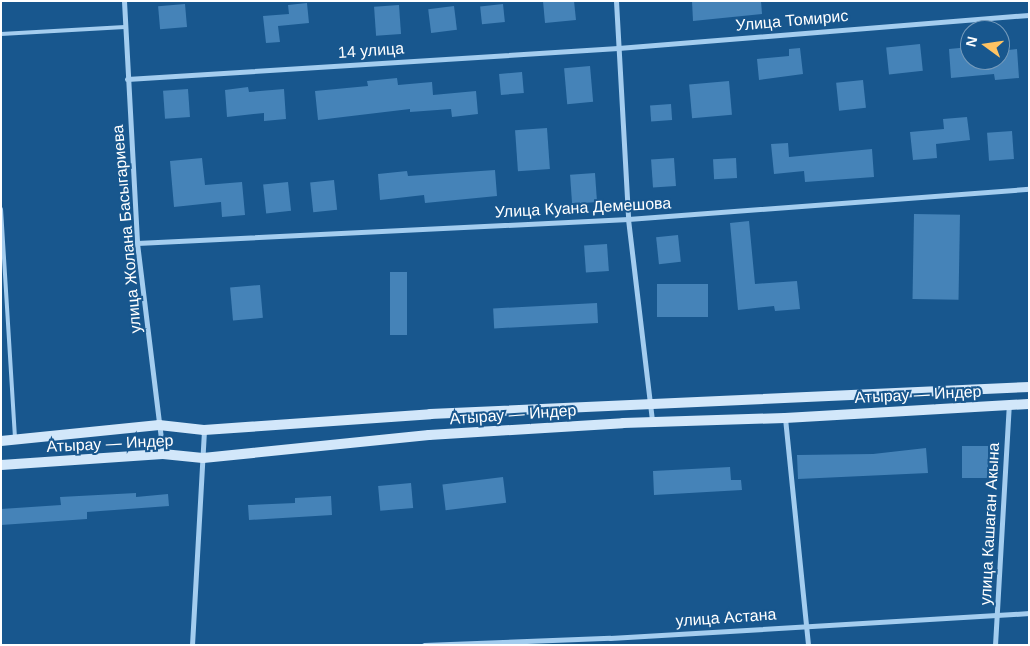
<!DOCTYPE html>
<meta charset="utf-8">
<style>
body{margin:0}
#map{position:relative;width:1030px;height:646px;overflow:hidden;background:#18578e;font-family:Arial,sans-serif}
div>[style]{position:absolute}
.building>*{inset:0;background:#4583b8;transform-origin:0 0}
.lane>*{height:4px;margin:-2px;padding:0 2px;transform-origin:2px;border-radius:2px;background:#a4cdef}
.street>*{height:5px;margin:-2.5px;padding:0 2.5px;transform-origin:2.5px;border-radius:2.5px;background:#a4cdef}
.secondary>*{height:10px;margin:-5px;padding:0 5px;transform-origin:5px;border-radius:5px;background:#d2e7fa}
span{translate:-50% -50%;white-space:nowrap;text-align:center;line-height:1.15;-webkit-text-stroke:4px #18578e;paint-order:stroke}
.street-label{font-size:16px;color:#fff}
.frame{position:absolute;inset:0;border:2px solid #fff;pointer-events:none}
.north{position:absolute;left:960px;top:20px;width:50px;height:50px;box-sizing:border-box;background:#18578e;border:1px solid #749abb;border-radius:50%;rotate:284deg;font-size:14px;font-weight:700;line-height:20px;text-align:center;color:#fff}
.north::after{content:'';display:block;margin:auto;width:18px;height:22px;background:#ffc362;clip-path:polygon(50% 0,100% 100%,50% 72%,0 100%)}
</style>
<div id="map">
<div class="building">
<div style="clip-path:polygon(543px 1px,574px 1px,576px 20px,545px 23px)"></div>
<div style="clip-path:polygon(692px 1px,761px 1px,762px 14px,693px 21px)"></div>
<div style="clip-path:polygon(307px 3px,309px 23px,278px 26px,280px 42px,266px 43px,263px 16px,289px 14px,288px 5px)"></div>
<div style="left:185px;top:4px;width:23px;height:27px;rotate:85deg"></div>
<div style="left:503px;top:4px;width:18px;height:23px;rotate:84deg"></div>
<div style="left:399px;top:5px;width:29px;height:25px;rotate:86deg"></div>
<div style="left:454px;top:6px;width:24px;height:26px;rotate:83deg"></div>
<div style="left:920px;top:44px;width:27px;height:34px;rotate:84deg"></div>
<div style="clip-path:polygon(970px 47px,970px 60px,1000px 60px,1000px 51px,1017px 49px,1019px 78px,995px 80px,994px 74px,951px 78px,949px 49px)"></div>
<div style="clip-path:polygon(800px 48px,803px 74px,759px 80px,757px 59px,789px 56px,789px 49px)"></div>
<div style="left:590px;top:66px;width:36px;height:26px;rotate:85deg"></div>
<div style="left:522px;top:72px;width:21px;height:23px;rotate:85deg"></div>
<div style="clip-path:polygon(397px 78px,398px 85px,432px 82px,433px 95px,476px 91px,478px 114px,452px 117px,451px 109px,410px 112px,410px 109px,318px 120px,315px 91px,368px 86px,367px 81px)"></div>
<div style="left:863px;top:80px;width:28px;height:27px;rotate:84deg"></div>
<div style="left:729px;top:81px;width:34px;height:40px;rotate:85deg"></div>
<div style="clip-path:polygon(248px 87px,249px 92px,284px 89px,286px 119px,264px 121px,264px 113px,227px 117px,225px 90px)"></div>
<div style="left:188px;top:89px;width:28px;height:25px;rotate:86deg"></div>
<div style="left:671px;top:104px;width:16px;height:21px;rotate:86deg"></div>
<div style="clip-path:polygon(967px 117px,970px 140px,936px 144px,937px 158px,913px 160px,910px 132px,944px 129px,943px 119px)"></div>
<div style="left:547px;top:128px;width:41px;height:32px;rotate:86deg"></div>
<div style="left:1012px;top:131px;width:28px;height:25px;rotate:86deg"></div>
<div style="clip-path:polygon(788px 143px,789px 157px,872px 149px,874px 177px,805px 182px,804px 171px,774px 174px,771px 144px)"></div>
<div style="clip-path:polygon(202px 158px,205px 185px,242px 182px,245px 215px,222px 217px,221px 202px,174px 207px,170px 161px)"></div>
<div style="left:674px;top:158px;width:28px;height:23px;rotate:86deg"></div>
<div style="left:736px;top:158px;width:20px;height:23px;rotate:87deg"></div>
<div style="clip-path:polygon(495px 170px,497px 196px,425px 203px,424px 195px,380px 200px,378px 174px,407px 171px,408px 176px)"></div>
<div style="left:595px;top:173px;width:29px;height:25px;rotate:86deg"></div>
<div style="left:334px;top:180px;width:30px;height:24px;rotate:84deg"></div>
<div style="left:288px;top:182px;width:29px;height:25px;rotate:84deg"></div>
<div style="left:914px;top:214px;width:46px;height:85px;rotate:1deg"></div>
<div style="clip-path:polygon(749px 221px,755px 284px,797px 281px,800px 309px,775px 311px,774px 306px,738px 310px,730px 223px)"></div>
<div style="left:678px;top:235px;width:27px;height:22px;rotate:84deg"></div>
<div style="left:607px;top:244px;width:27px;height:23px;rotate:86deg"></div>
<div style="left:390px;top:272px;width:17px;height:63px"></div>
<div style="left:708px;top:284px;width:33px;height:51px;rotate:90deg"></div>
<div style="left:260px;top:285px;width:33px;height:30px;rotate:85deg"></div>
<div style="left:597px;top:303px;width:20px;height:104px;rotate:87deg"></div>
<div style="left:988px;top:446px;width:32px;height:26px;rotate:90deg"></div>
<div style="clip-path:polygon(926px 448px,928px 473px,798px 479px,797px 455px,873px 454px)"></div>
<div style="clip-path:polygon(730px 467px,731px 480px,741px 480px,742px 490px,654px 495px,653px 471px)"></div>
<div style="left:503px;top:477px;width:26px;height:61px;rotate:83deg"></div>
<div style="left:411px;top:483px;width:25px;height:33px;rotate:85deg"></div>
<div style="clip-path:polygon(136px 493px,136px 497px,168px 494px,169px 506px,87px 512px,87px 519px,1px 525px,1px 509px,61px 505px,60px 497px)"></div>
<div style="clip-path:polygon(331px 496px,332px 515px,249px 520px,248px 505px,295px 503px,295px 498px)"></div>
</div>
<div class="lane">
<div style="left:1px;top:34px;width:124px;rotate:-3.2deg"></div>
<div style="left:1px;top:209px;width:229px;rotate:86.5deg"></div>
</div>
<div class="street">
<div style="left:124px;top:1px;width:242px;rotate:86.9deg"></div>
<div style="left:137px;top:243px;width:213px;rotate:83deg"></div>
<div style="left:616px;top:1px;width:218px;rotate:86.8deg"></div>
<div style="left:628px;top:219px;width:203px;rotate:83.2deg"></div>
<div style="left:127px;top:79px;width:492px;rotate:-3.6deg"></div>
<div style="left:618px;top:48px;width:412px;rotate:-4.6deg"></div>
<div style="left:137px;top:243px;width:492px;rotate:-2.8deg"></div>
<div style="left:628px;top:219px;width:402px;rotate:-4.3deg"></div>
<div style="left:785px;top:418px;width:228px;rotate:84.2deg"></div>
<div style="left:192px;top:645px;width:215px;rotate:-86.8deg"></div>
<div style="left:424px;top:645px;width:186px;rotate:-2.2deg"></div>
<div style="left:610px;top:638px;width:420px;rotate:-3.4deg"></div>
<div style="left:995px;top:645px;width:240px;rotate:-86.7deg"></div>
</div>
<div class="secondary">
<div style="left:1px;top:441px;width:159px;rotate:-5.8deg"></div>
<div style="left:159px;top:425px;width:45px;rotate:6.3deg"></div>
<div style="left:204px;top:430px;width:227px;rotate:-4deg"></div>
<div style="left:430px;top:414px;width:600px;rotate:-2.58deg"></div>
<div style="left:1px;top:465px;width:162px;rotate:-3.9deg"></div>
<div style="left:163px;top:454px;width:40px;rotate:5.7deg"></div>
<div style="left:203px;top:458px;width:227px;rotate:-5.8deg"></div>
<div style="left:429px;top:435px;width:194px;rotate:-3.5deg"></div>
<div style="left:623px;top:423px;width:162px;rotate:-1.8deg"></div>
<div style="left:785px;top:418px;width:244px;rotate:-3.3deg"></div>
</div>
<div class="street-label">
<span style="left:792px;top:21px;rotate:-5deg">Улица Томирис</span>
<span style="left:371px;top:51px;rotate:-4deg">14 улица</span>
<span style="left:583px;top:208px;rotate:-3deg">Улица Куана Демешова</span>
<span style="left:127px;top:229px;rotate:-95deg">улица Жолана Басыгариева</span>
<span style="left:918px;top:395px;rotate:-3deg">Атырау — Индер</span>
<span style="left:513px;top:415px;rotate:-4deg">Атырау — Индер</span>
<span style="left:110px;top:444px;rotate:-3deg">Атырау — Индер</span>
<span style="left:990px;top:524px;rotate:-87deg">улица Кашаган Акына</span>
<span style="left:726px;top:618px;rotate:-4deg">улица Астана</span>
</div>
<div class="frame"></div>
<div class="north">N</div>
</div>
